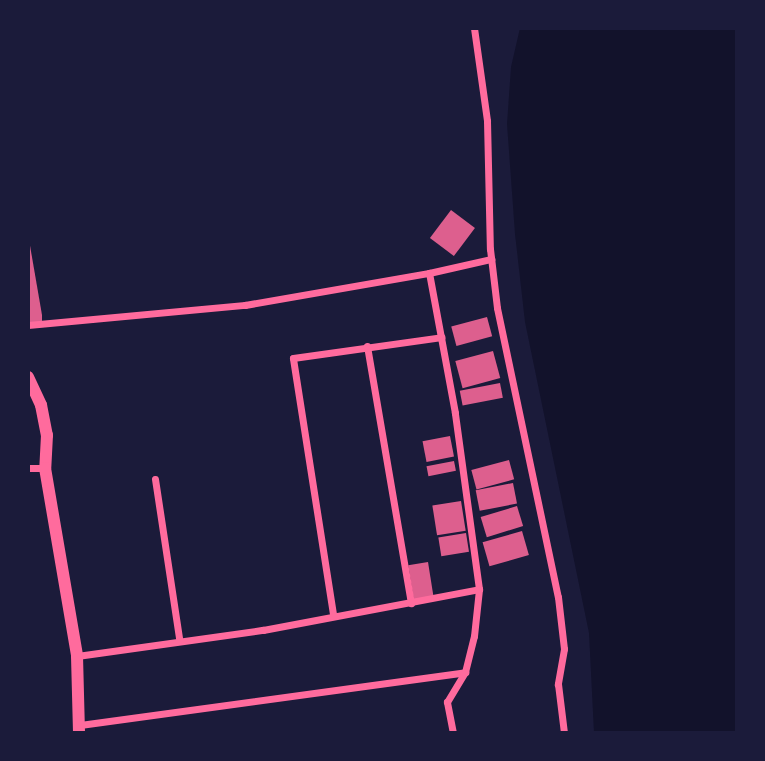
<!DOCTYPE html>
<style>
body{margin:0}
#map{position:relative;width:765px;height:761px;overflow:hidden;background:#1b1b3a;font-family:"Nunito Sans",sans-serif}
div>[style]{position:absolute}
.water>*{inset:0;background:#12122b}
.building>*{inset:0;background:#dd5f8e;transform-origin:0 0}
.minor>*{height:7px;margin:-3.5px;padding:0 3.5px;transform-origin:3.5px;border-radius:3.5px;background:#ff6b9d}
.secondary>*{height:12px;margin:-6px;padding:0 6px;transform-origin:6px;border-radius:6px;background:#ff6b9d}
span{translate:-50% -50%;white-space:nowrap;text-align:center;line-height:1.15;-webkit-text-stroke:7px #1b1b3a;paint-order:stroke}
.frame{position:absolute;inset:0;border:30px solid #1b1b3a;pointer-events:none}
</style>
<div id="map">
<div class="water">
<div style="clip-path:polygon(520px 28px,737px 28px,737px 733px,594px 733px,589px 633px,525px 322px,515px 234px,507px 124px,511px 67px)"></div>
</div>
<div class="building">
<div style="left:451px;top:210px;width:30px;height:35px;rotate:37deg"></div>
<div style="clip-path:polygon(28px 234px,42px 315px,42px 321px,28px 326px)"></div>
<div style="left:487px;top:317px;width:20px;height:37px;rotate:75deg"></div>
<div style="left:493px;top:351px;width:28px;height:39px;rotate:75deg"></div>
<div style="left:500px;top:383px;width:15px;height:41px;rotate:79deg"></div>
<div style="left:450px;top:436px;width:21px;height:28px;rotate:79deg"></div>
<div style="left:509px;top:460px;width:20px;height:39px;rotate:75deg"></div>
<div style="left:454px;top:461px;width:10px;height:28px;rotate:79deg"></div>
<div style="left:513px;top:483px;width:21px;height:38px;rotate:79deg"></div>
<div style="left:461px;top:501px;width:30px;height:29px;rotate:81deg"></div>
<div style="left:517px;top:506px;width:21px;height:38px;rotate:73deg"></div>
<div style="left:522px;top:531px;width:25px;height:41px;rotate:74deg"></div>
<div style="left:466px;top:533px;width:19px;height:28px;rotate:81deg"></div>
<div style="left:428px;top:562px;width:36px;height:20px;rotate:81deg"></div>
</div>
<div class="minor">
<div style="left:474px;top:28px;width:94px;rotate:82deg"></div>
<div style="left:487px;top:121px;width:128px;rotate:88.7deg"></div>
<div style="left:490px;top:249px;width:59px;rotate:83.2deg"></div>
<div style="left:497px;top:308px;width:295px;rotate:78.1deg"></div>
<div style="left:558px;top:597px;width:52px;rotate:83.4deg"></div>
<div style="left:564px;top:649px;width:36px;rotate:100deg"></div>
<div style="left:558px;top:684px;width:49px;rotate:83deg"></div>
<div style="left:28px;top:325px;width:218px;rotate:-5.3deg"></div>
<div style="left:245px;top:305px;width:187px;rotate:-9.9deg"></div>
<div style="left:367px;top:346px;width:261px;rotate:80.3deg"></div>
<div style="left:28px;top:468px;width:17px"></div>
<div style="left:155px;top:479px;width:161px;rotate:81.4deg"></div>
<div style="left:333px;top:614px;width:259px;rotate:-98.9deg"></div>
<div style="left:293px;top:358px;width:150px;rotate:-8deg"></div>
<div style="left:77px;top:656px;width:188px;rotate:-8deg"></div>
<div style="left:263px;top:630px;width:220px;rotate:-10.7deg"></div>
<div style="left:80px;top:725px;width:389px;rotate:-7.8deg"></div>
<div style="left:453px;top:733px;width:32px;rotate:-101deg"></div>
<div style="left:447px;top:702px;width:35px;rotate:-59deg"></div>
<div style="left:465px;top:672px;width:37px;rotate:-76deg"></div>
<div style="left:474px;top:636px;width:47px;rotate:-83.9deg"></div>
<div style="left:479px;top:589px;width:178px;rotate:-97.8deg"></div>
<div style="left:455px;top:413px;width:142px;rotate:-100.5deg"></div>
<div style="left:429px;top:273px;width:64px;rotate:-12.7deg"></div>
</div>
<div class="secondary">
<div style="left:28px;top:377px;width:31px;rotate:65deg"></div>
<div style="left:41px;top:405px;width:31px;rotate:79deg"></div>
<div style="left:47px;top:435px;width:33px;rotate:93deg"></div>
<div style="left:45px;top:468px;width:191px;rotate:80.3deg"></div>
<div style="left:77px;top:656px;width:77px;rotate:88.5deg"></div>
</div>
<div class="frame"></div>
</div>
